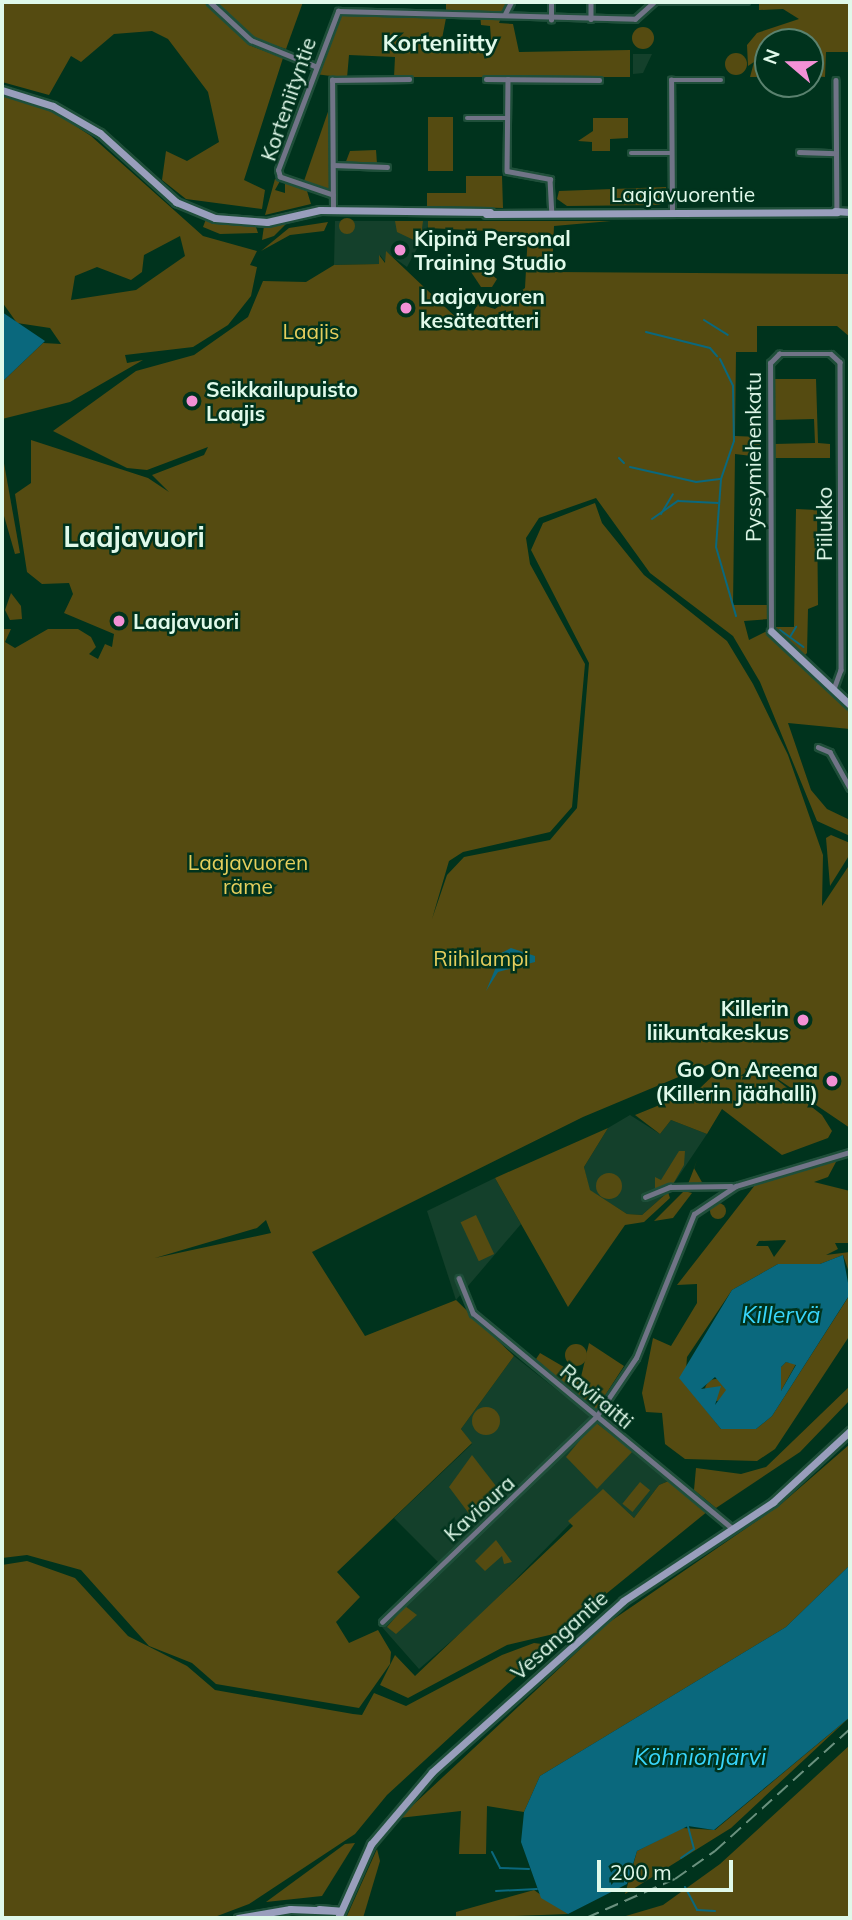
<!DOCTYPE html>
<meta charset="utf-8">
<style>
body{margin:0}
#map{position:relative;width:852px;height:1920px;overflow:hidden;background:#00331d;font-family:Mulish,sans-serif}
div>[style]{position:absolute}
.built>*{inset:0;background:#14402b}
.green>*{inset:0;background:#554b11;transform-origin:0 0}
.round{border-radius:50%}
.water>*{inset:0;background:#0a687d}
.stream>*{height:2px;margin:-1px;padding:0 1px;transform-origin:1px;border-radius:1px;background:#0a687d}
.roads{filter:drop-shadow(2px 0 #1f4f3a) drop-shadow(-2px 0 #1f4f3a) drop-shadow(0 2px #1f4f3a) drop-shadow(0 -2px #1f4f3a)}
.street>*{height:4.5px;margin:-2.25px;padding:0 2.25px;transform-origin:2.25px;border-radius:2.25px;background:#717487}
.secondary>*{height:7px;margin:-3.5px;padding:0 3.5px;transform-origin:3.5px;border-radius:3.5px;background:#999ebc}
.rail>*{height:2px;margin-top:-1px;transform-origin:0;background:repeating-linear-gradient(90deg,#6a917e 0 14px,transparent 0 21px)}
.dots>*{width:19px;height:19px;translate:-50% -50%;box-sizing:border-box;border:4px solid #00331d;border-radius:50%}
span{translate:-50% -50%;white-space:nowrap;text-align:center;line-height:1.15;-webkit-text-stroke:5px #00331d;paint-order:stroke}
.street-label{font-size:21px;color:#e0f9ea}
.poi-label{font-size:21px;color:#e0f9ea;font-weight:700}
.left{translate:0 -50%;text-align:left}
.right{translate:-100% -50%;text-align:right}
.park-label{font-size:21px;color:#e4ce5d}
.neighbourhood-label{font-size:23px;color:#e0f9ea;font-weight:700}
.water-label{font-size:23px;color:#38d6fc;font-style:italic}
.district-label{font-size:28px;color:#e0f9ea;font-weight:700}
.frame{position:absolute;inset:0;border:4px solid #e0f9ea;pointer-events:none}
.north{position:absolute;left:754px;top:28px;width:70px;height:70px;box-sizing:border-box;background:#00331d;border:2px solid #5a826f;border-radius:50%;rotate:290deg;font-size:19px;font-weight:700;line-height:28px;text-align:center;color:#e0f9ea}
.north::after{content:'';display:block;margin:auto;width:24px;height:32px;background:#f391d6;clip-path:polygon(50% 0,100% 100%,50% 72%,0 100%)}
.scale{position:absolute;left:597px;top:1860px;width:136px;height:32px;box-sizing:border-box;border:4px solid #e0f9ea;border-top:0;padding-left:9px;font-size:21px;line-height:24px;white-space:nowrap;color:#e0f9ea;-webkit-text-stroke:5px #00331d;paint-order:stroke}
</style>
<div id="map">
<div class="built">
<div style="clip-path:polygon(633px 54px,652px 54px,643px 73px,633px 74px)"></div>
<div style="clip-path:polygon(335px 221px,428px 221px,428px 228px,407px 267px,386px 252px,386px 263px,380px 255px,380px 264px,334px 265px)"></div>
<div style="clip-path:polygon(630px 1115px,660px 1134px,671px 1120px,707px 1134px,668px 1192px,642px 1215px,627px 1214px,589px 1190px,584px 1167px,608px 1128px)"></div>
<div style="clip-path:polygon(495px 1178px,521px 1224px,456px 1300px,427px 1211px)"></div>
<div style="clip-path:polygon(514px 1356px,671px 1480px,659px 1485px,634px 1518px,603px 1490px,479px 1617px,419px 1669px,382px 1627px,442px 1566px,394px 1518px,472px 1444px,461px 1429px)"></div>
</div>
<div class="green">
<div style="clip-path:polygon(2px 2px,204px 2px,249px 45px,283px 58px,244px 180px,265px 190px,262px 209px,186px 199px,162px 180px,166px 151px,187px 161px,219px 142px,208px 92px,168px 39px,152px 31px,114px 34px,81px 62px,71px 56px,49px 95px,2px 82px)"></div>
<div style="clip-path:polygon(214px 2px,303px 2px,286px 49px,252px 38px)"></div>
<div style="clip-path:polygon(evenodd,446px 2px,507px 2px,499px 23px,513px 24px,519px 52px,630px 50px,630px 77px,394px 77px,395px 57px,349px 55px,347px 78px,315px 74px,335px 19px,344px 14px,446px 13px,446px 2px,447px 13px,480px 13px,481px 25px,490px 26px,492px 51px,440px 49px,447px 13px)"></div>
<div style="clip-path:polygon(759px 2px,850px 2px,850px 52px,826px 52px,825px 77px,810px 76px,810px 42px,768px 42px,768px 77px,750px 77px,754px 62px,748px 66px,747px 45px,757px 33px,799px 19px,783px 9px,759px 10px)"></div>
<div class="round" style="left:632px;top:27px;width:22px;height:22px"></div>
<div class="round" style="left:725px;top:53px;width:22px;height:22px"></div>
<div style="clip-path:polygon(evenodd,2px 94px,51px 110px,91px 136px,203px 236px,257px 251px,250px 265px,257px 267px,251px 296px,228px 325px,193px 347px,125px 355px,127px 363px,143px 360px,70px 402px,2px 419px,2px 382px,43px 343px,61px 344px,50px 328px,17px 323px,2px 302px,2px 94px,180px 236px,185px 256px,136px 290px,71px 300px,75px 276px,97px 267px,131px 280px,142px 272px,144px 255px,180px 236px)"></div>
<div style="clip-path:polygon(330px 106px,329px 189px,304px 181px)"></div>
<div style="left:428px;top:117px;width:25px;height:54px"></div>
<div style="clip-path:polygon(593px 118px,628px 118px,628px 138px,610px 139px,610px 151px,592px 151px,592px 142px,578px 141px,593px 131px)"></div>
<div style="clip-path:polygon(376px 150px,377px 164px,345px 164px,350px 151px)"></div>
<div style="clip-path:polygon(466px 176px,502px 176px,503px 208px,427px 206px,427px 193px,466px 193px)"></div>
<div style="clip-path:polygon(275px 179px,280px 181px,275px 190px,285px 193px,285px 183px,307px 191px,311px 204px,265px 215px)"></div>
<div style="clip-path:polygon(666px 187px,667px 201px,659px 205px,567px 206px,557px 199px,559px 191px)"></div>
<div class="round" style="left:339px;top:218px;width:16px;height:16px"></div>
<div style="clip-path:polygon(206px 219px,256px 227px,258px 233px,220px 234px,203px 227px)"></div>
<div style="clip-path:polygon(289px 221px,274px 236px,262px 240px,264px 226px)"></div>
<div style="clip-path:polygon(395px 221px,423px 221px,420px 243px,397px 232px)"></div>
<div style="clip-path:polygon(evenodd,428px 221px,611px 221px,554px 226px,552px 272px,850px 274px,850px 337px,837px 326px,757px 326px,757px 352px,736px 352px,735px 436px,760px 437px,760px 457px,735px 454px,733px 605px,769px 605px,769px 619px,744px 621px,749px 640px,775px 627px,794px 627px,796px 509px,817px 510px,818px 605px,808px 609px,807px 653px,799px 661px,850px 707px,850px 729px,788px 723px,811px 790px,827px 809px,850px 820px,850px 836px,817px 821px,760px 682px,733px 636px,650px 573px,596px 498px,539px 518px,526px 538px,530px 564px,585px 664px,572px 807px,550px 832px,463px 852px,449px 861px,432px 919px,447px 875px,464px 857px,550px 840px,577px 808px,589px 663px,531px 550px,543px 523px,595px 503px,602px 523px,644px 575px,727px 641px,753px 684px,788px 755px,823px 855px,822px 906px,850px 864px,850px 1128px,763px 1069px,822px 1115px,832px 1131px,828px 1138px,782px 1155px,722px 1109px,707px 1134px,671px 1120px,660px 1134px,635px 1115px,699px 1089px,724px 1065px,712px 1063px,583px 1117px,312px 1252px,365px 1336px,456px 1300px,514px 1356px,461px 1429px,472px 1443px,337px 1572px,360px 1597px,336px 1622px,349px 1643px,378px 1630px,391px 1652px,390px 1664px,359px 1708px,216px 1684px,192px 1663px,149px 1646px,81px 1570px,27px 1555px,2px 1558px,2px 629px,11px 629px,5px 642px,15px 648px,48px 629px,78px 629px,91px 637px,96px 647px,89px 654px,98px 659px,105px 644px,112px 647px,114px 634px,64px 613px,73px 594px,69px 583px,42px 584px,27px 572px,15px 494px,31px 483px,31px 440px,148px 478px,169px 492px,152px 475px,204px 455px,208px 447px,147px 470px,127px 468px,53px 431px,136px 371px,194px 355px,248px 317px,263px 281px,306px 282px,334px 265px,379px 264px,379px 255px,385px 263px,386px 251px,465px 326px,478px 304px,495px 309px,525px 288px,528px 233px,428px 228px,428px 221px,266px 1220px,271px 1233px,155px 1258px,257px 1228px,266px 1220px)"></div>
<div style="clip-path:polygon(328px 222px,324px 231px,290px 235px,261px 251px,289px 228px)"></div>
<div style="clip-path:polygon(475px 261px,497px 279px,492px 287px,481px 287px,471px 272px)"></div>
<div style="clip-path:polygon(774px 379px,816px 379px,818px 443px,830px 444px,830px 458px,774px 458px,774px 444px,815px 443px,814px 419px,774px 420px)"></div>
<div style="clip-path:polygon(2px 452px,20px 553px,15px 554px,2px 509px)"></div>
<div style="clip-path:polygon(11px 593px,21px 606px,22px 619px,10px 620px,5px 610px)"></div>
<div style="clip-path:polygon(831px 835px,850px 843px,850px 854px,830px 886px,826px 838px)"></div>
<div style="clip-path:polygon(608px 1128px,584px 1167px,590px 1190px,627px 1214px,642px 1215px,668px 1192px,670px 1198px,644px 1222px,625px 1225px,568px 1307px,495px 1178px)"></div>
<div style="clip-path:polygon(679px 1151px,685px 1151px,684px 1165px,673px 1184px,655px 1189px,655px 1177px,661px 1180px)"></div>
<div style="clip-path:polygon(698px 1158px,694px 1168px,703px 1184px,688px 1184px)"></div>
<div style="clip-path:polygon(evenodd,825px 1161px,836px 1162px,828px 1177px,814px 1182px,850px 1191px,850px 1243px,835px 1243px,838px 1249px,826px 1255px,850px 1252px,850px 1275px,843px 1255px,820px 1264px,778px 1264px,732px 1290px,687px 1357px,685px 1384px,721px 1429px,756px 1429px,772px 1416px,849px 1296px,850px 1335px,775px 1449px,757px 1461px,685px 1459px,665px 1444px,662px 1413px,646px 1412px,642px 1393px,653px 1338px,671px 1346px,697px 1303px,697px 1284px,677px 1285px,755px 1185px,825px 1161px,759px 1241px,785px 1240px,786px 1241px,774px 1257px,768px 1246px,756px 1246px,759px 1241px)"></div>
<div class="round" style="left:596px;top:1173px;width:26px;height:26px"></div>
<div style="clip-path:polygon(684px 1191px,692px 1193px,673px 1218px,654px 1221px)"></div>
<div class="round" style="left:710px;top:1203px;width:16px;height:16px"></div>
<div style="left:476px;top:1215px;width:43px;height:17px;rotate:65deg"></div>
<div style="clip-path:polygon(589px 1343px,624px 1366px,595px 1411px,536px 1359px,540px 1353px,581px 1377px)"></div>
<div class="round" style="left:565px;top:1344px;width:22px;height:22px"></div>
<div style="clip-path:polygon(786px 1362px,796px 1364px,781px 1391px,781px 1367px)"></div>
<div class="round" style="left:705px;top:1379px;width:22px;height:22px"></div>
<div style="clip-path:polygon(850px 1386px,850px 1400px,800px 1452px,716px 1508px,694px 1490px,696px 1468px,741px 1474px,766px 1467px)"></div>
<div class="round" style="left:472px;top:1407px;width:28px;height:28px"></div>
<div style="clip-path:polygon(595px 1422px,633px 1451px,597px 1489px,566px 1457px)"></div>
<div style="clip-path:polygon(850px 1444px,850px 1565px,786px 1627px,540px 1776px,524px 1812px,487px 1806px,486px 1854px,459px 1854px,461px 1811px,399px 1818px,608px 1623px,780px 1505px)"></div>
<div style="clip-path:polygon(472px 1455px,499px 1490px,473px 1519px,449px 1487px)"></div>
<div style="clip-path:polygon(671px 1480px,708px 1511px,558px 1633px,507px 1645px,408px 1698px,380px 1685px,395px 1655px,415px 1676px,573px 1526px,568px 1521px,603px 1489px,634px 1518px,659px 1485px)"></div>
<div style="left:640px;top:1482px;width:13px;height:28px;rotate:39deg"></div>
<div style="clip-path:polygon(496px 1540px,512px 1562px,504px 1564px,502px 1556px,485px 1571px,475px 1561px)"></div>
<div style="clip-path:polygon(27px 1561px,75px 1578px,128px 1636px,187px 1666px,215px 1690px,353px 1714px,362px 1715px,374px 1693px,406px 1706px,502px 1655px,534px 1643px,550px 1645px,387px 1795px,355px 1834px,249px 1904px,212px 1918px,2px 1918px,2px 1565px)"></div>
<div style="clip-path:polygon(405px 1606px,417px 1615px,396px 1634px,387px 1627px)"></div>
<div style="clip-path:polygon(850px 1717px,731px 1828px,625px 1894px,637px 1851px,682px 1828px,715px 1830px)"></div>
<div style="clip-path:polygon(850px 1745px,850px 1918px,619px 1918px,663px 1905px,720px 1864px)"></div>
<div style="clip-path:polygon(355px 1843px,322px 1896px,266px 1902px,345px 1844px)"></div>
<div style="clip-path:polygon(377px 1849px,380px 1861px,363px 1918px,346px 1918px)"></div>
<div style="clip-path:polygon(534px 1890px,568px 1914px,456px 1918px,456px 1912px)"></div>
</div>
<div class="water">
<div style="clip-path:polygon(2px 312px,45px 341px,2px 382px)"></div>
<div style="clip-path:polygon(511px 948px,535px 956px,535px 962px,498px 972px,486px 991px,496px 967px,492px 958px)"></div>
<div style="clip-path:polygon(evenodd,843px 1255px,850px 1294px,772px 1416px,756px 1429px,721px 1429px,679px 1378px,732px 1290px,778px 1264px,820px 1264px,843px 1255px,786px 1362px,796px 1365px,781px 1391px,781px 1367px,786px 1362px,843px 1255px,715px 1377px,726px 1390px,715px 1405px,721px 1386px,701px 1389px,715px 1377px)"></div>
<div style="clip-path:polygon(850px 1565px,850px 1717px,714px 1830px,688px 1826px,637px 1851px,627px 1884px,568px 1914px,541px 1898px,521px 1842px,524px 1812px,540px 1776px,786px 1627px)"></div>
</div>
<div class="stream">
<div style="left:704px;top:320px;width:28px;rotate:32deg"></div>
<div style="left:646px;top:332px;width:66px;rotate:14deg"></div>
<div style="left:710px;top:348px;width:11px;rotate:49deg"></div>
<div style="left:720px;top:359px;width:30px;rotate:64deg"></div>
<div style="left:733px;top:386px;width:55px;rotate:89deg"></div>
<div style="left:734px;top:441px;width:40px;rotate:108.9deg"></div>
<div style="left:721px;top:479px;width:68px;rotate:94.2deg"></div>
<div style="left:716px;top:547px;width:72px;rotate:73.8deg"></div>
<div style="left:619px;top:458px;width:7px;rotate:45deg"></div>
<div style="left:630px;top:467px;width:68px;rotate:12.8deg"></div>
<div style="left:696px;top:482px;width:24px;rotate:-7deg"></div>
<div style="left:661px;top:514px;width:23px;rotate:-59deg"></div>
<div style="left:652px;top:519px;width:32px;rotate:-35deg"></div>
<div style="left:678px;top:501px;width:40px;rotate:2.9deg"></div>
<div style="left:780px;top:630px;width:29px;rotate:36deg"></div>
<div style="left:790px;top:637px;width:12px;rotate:-59deg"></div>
<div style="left:492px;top:1852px;width:18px;rotate:63deg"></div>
<div style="left:500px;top:1868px;width:29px;rotate:2deg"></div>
<div style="left:681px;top:1858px;width:16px;rotate:-35deg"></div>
<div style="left:694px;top:1849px;width:24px;rotate:-105deg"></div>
<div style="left:685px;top:1887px;width:26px;rotate:62deg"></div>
<div style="left:697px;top:1910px;width:18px;rotate:3deg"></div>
<div style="left:496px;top:1891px;width:41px;rotate:-2.8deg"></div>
</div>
<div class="roads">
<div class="street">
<div style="left:210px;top:2px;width:56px;rotate:42.8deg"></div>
<div style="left:251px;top:40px;width:69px;rotate:22.1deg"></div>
<div style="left:591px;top:2px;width:17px;rotate:90deg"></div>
<div style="left:657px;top:2px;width:90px"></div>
<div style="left:505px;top:14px;width:13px;rotate:-63deg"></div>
<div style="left:551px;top:20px;width:18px;rotate:-90deg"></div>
<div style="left:486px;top:79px;width:113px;rotate:0.5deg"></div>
<div style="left:508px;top:79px;width:92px;rotate:90.6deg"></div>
<div style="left:507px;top:171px;width:44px;rotate:10.5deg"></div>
<div style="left:550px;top:179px;width:33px;rotate:87deg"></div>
<div style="left:836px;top:80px;width:131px;rotate:89.6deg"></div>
<div style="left:467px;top:118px;width:40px"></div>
<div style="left:799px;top:152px;width:37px;rotate:2deg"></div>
<div style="left:631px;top:153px;width:40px"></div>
<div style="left:333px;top:165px;width:54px;rotate:2.1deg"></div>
<div style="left:333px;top:195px;width:56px;rotate:-161.2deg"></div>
<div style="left:280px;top:177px;width:7px;rotate:-106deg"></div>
<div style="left:278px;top:170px;width:170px;rotate:-69.3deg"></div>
<div style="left:338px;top:11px;width:297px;rotate:1.5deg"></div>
<div style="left:635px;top:19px;width:25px;rotate:-42deg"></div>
<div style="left:333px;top:210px;width:130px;rotate:-90.4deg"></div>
<div style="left:332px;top:80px;width:77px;rotate:-0.7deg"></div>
<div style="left:672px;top:211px;width:131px;rotate:-90.4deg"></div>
<div style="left:671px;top:80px;width:50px"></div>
<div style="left:771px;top:631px;width:268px;rotate:-90.2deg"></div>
<div style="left:770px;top:363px;width:13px;rotate:-45deg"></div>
<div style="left:779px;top:354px;width:52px"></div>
<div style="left:831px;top:354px;width:12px;rotate:42deg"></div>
<div style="left:840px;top:362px;width:308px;rotate:89.8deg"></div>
<div style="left:841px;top:670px;width:20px;rotate:110deg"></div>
<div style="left:818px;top:747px;width:13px;rotate:23deg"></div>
<div style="left:830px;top:752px;width:41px;rotate:60.9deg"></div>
<div style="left:645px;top:1197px;width:27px;rotate:-22deg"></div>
<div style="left:670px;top:1187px;width:61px;rotate:-0.9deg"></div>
<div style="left:459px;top:1278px;width:38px;rotate:68deg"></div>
<div style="left:473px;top:1313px;width:337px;rotate:39.7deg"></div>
<div style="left:382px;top:1622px;width:296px;rotate:-43.8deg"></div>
<div style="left:596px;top:1417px;width:71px;rotate:-55.9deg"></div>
<div style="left:636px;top:1358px;width:155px;rotate:-68.1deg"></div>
<div style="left:694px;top:1214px;width:50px;rotate:-33.7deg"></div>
<div style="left:736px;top:1186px;width:119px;rotate:-16.6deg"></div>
</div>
<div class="secondary">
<div style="left:2px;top:90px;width:53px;rotate:17.4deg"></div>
<div style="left:53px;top:106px;width:54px;rotate:29.9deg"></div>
<div style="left:100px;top:133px;width:103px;rotate:42.2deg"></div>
<div style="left:176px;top:202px;width:42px;rotate:22.3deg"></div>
<div style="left:215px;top:218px;width:52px;rotate:4.4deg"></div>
<div style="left:267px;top:222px;width:54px;rotate:-12.8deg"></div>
<div style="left:320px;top:210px;width:170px;rotate:0.7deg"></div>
<div style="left:835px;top:211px;width:15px;rotate:4deg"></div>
<div style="left:486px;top:214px;width:351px;rotate:-0.3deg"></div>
<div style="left:771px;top:631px;width:108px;rotate:43.1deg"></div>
<div style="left:319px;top:1909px;width:21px;rotate:5deg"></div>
<div style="left:238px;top:1918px;width:53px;rotate:-9.8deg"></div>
<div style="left:290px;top:1909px;width:50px;rotate:2.3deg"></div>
<div style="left:338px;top:1918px;width:81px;rotate:-66deg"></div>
<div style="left:371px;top:1844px;width:94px;rotate:-49.7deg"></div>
<div style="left:432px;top:1772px;width:256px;rotate:-41.8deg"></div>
<div style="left:623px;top:1601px;width:180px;rotate:-33.4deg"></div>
<div style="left:773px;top:1502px;width:105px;rotate:-42.7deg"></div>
</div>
</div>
<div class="rail">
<div style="left:586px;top:1918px;width:97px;rotate:-23.7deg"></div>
<div style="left:675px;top:1879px;width:49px;rotate:-35deg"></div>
<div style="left:715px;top:1851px;width:182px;rotate:-42.1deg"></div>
</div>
<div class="dots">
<div style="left:400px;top:250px;background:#f391d6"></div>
<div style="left:406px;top:308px;background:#f391d6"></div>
<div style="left:192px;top:401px;background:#f391d6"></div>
<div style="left:119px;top:621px;background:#f391d6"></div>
<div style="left:803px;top:1020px;background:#f391d6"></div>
<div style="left:832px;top:1081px;background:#f391d6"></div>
</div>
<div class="street-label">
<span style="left:288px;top:99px;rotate:-71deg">Korteniityntie</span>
<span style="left:683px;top:194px">Laajavuorentie</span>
<span style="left:753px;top:457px;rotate:-90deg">Pyssymiehenkatu</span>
<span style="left:824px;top:524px;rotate:-90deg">Piilukko</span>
<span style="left:597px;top:1396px;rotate:40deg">Raviraitti</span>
<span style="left:479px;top:1508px;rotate:-42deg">Kavioura</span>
<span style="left:559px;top:1635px;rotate:-42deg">Vesangantie</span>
</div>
<div class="poi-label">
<span class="left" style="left:414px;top:250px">Kipinä Personal<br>Training Studio</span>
<span class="left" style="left:420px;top:308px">Laajavuoren<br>kesäteatteri</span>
<span class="left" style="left:206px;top:401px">Seikkailupuisto<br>Laajis</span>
<span class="left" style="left:133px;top:621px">Laajavuori</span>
<span class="right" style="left:789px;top:1020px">Killerin<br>liikuntakeskus</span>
<span class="right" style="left:818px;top:1081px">Go On Areena<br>(Killerin jäähalli)</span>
</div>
<div class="park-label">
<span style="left:311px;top:331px">Laajis</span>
<span style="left:248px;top:874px">Laajavuoren<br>räme</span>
<span style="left:481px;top:958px">Riihilampi</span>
</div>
<div class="neighbourhood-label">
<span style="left:440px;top:43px">Korteniitty</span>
</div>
<div class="water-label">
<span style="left:781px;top:1315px">Killervä</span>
<span style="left:700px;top:1757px">Köhniönjärvi</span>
</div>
<div class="district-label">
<span style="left:134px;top:537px">Laajavuori</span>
</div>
<div class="frame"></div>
<div class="north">N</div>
<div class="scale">200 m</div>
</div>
